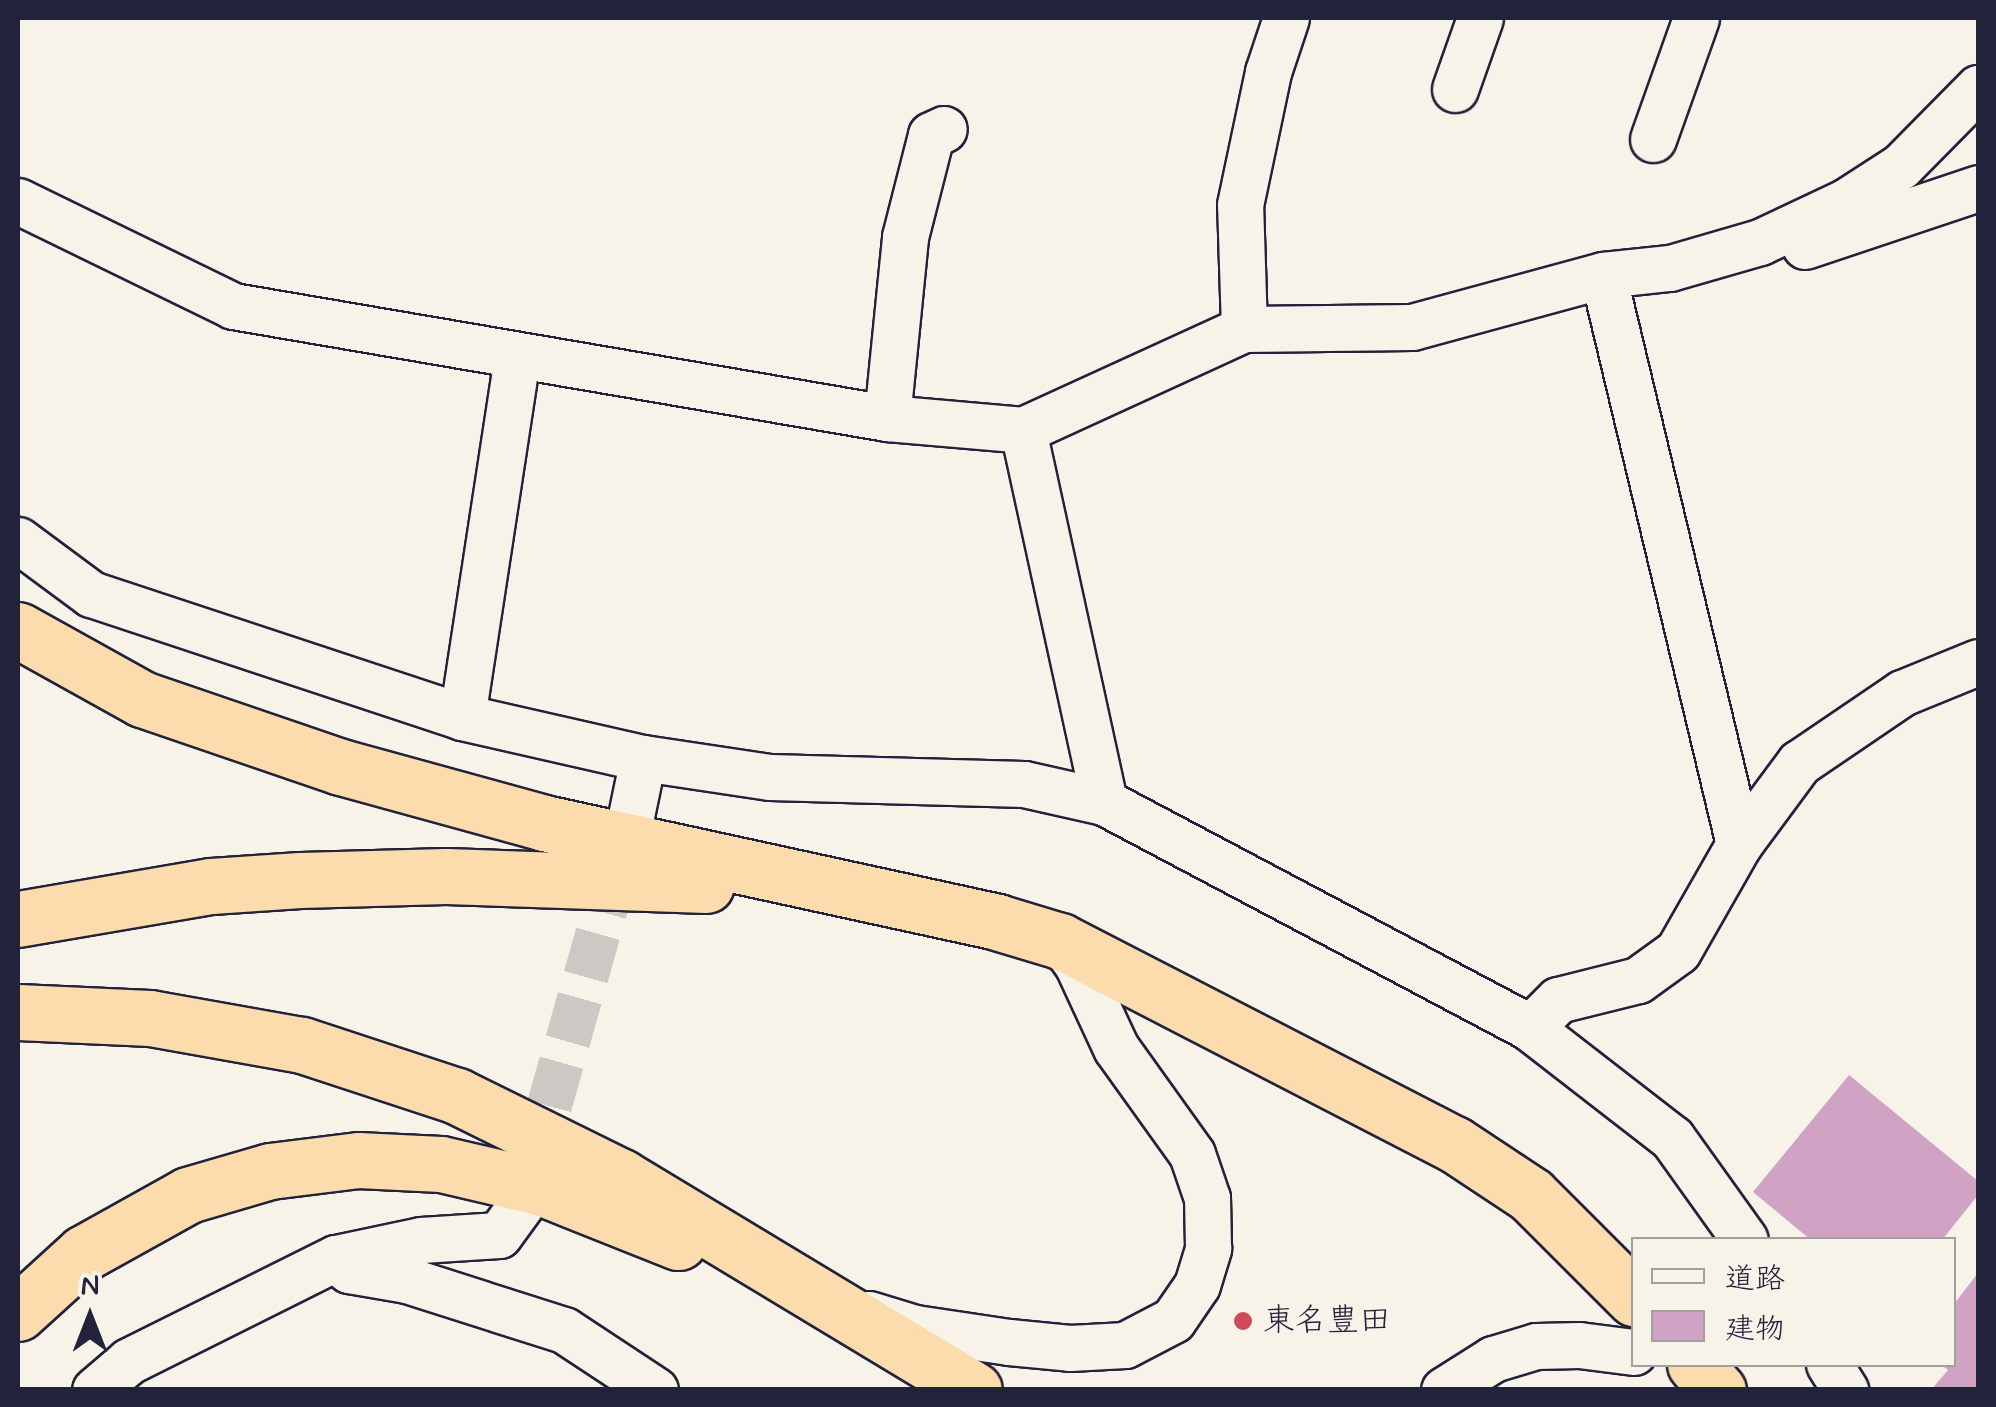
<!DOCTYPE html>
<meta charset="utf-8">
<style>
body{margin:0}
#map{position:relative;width:1996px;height:1407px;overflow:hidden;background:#f7f3e8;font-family:Mynerve,"Klee One",sans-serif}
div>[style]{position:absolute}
.building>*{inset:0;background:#d0a2c3}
.minor-tunnel>*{height:45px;margin-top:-22.5px;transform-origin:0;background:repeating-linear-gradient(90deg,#ccc9c5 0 45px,transparent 0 67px)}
.roads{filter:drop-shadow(2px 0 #22223b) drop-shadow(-2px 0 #22223b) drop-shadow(0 2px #22223b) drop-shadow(0 -2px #22223b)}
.minor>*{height:45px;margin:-22.5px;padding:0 22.5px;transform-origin:22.5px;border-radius:22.5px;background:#f7f3e8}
.highway>*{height:55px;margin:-27.5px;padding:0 27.5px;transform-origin:27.5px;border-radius:27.5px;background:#fcdcac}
.dots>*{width:28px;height:28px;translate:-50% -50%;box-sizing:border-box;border:5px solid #f7f3e8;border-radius:50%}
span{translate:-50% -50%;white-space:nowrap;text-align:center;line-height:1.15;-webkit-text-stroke:9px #f7f3e8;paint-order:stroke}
.poi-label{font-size:32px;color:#22223b}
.left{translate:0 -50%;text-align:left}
.frame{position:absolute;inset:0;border:20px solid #22223b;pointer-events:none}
.legend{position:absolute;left:1631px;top:1237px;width:325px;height:130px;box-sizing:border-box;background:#f7f3e8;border:2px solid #a29fa3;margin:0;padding:12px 18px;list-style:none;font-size:30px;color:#22223b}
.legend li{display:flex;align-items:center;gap:20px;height:50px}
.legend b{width:50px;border:2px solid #a29fa3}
.north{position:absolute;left:40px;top:1267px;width:100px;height:100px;-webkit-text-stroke:8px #f7f3e8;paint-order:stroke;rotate:0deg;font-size:28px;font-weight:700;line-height:40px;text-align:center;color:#22223b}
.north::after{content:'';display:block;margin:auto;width:35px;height:45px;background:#22223b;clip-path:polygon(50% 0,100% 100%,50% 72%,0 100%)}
</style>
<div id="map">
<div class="building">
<div style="clip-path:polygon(1849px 1075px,1978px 1181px,1978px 1195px,1942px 1240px,1811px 1240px,1753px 1192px)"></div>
<div style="clip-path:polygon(1978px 1273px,1978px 1390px,1931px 1390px,1948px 1370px,1940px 1364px,1954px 1364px,1954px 1304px)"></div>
</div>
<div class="minor-tunnel">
<div style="left:531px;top:1170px;width:330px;rotate:-74.2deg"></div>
</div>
<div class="roads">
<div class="minor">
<div style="left:1455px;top:89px;width:75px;rotate:-70.6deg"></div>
<div style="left:1653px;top:139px;width:128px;rotate:-70.4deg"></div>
<div style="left:18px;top:201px;width:239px;rotate:26deg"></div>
<div style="left:233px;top:306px;width:664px;rotate:9.72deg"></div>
<div style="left:887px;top:418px;width:137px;rotate:5deg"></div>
<div style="left:1023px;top:430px;width:243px;rotate:-24.6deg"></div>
<div style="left:1244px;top:329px;width:168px;rotate:-0.7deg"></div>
<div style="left:1412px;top:327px;width:198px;rotate:-15.2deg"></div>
<div style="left:1603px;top:275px;width:67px;rotate:-6deg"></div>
<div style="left:1670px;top:268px;width:94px;rotate:-16.1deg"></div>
<div style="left:1760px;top:242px;width:96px;rotate:-25.2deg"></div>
<div style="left:1847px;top:201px;width:64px;rotate:-32.9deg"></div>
<div style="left:1901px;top:166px;width:110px;rotate:-45.4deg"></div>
<div style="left:1805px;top:246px;width:182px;rotate:-18.5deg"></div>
<div style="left:1603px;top:275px;width:585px;rotate:76.56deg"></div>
<div style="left:1244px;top:329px;width:124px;rotate:-91.8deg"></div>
<div style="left:1240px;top:205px;width:136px;rotate:-78.1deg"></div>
<div style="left:1268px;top:72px;width:57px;rotate:-71.6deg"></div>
<div style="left:887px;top:418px;width:182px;rotate:-84.3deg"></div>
<div style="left:905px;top:237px;width:105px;rotate:-75.7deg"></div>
<div style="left:931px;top:135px;width:14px;rotate:-25deg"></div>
<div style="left:1023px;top:430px;width:381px;rotate:77.7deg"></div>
<div style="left:18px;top:540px;width:91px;rotate:36.5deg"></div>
<div style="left:91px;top:594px;width:391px;rotate:18.3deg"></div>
<div style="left:462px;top:717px;width:186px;rotate:12.8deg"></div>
<div style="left:643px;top:758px;width:128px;rotate:8.5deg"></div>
<div style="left:770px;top:777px;width:254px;rotate:1.6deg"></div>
<div style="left:1024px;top:784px;width:82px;rotate:12.7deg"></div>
<div style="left:1104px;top:802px;width:482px;rotate:27.9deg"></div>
<div style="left:1530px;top:1028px;width:180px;rotate:37.8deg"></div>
<div style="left:1672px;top:1138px;width:125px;rotate:54.4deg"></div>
<div style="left:462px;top:717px;width:365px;rotate:-81.3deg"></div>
<div style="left:631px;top:816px;width:59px;rotate:-78.3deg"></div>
<div style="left:1530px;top:1028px;width:40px;rotate:-45deg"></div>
<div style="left:1558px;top:1000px;width:82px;rotate:-14deg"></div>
<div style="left:1638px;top:980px;width:49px;rotate:-35.9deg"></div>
<div style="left:1678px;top:951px;width:123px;rotate:-60.3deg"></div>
<div style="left:1739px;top:844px;width:101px;rotate:-53.5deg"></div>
<div style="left:1799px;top:763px;width:125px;rotate:-34.2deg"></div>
<div style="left:1902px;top:693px;width:82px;rotate:-22.2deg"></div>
<div style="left:336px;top:1258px;width:87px;rotate:-12deg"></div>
<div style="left:421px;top:1240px;width:78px;rotate:-3.7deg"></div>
<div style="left:499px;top:1235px;width:39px;rotate:-54deg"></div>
<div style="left:869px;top:1314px;width:48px;rotate:16.9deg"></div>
<div style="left:915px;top:1328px;width:95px;rotate:8.5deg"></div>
<div style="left:1009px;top:1342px;width:61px;rotate:5.6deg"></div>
<div style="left:1070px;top:1348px;width:55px;rotate:-3.1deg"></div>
<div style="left:1125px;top:1345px;width:54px;rotate:-27.5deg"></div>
<div style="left:1173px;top:1320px;width:42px;rotate:-55.6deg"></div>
<div style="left:1197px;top:1285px;width:39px;rotate:-73deg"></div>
<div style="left:1208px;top:1248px;width:50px;rotate:-91.1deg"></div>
<div style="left:1207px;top:1198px;width:46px;rotate:-108.8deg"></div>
<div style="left:1192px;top:1154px;width:130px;rotate:-125.6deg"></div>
<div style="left:1116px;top:1048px;width:93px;rotate:-114.9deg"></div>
<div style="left:1077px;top:964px;width:29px;rotate:-126deg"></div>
<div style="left:1829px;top:1364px;width:31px;rotate:58deg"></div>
<div style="left:95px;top:1390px;width:45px;rotate:-40.5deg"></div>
<div style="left:129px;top:1361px;width:231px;rotate:-26.5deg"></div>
<div style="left:336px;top:1258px;width:18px;rotate:43deg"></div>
<div style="left:349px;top:1270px;width:59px;rotate:9.8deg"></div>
<div style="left:407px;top:1280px;width:165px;rotate:17.7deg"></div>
<div style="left:564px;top:1330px;width:109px;rotate:33.4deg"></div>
<div style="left:1444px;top:1390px;width:58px;rotate:-32.3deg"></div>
<div style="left:1493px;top:1359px;width:45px;rotate:-16.8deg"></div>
<div style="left:1536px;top:1346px;width:43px;rotate:-1.3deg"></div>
<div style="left:1579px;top:1345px;width:55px;rotate:7.3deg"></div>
</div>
<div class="highway">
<div style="left:18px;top:630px;width:142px;rotate:29.1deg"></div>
<div style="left:142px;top:699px;width:210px;rotate:18.9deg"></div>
<div style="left:341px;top:767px;width:211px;rotate:15.4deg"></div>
<div style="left:544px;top:823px;width:464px;rotate:12.3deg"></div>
<div style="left:997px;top:922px;width:66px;rotate:16.8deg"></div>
<div style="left:1060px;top:941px;width:443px;rotate:27.3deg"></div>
<div style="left:1454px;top:1144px;width:92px;rotate:33.5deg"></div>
<div style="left:1531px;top:1195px;width:146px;rotate:45deg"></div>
<div style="left:18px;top:919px;width:196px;rotate:-9.7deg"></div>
<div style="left:211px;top:886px;width:89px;rotate:-3.9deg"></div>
<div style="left:300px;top:880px;width:146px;rotate:-1.6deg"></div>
<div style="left:446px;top:876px;width:260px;rotate:2deg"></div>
<div style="left:18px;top:1012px;width:132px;rotate:2.6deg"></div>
<div style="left:150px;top:1018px;width:154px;rotate:10.1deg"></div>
<div style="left:302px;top:1045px;width:163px;rotate:18.2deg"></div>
<div style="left:457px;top:1096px;width:183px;rotate:26.3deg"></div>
<div style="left:621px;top:1177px;width:412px;rotate:31.1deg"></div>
<div style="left:18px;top:1313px;width:89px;rotate:-42.3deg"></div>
<div style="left:84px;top:1253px;width:119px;rotate:-29.1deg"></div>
<div style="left:188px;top:1195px;width:85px;rotate:-16.3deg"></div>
<div style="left:270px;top:1171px;width:89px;rotate:-7.1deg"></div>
<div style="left:358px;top:1160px;width:83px;rotate:2.8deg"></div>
<div style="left:441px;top:1164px;width:102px;rotate:13.1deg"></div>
<div style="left:540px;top:1187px;width:149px;rotate:21.7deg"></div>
<div style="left:1695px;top:1364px;width:35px;rotate:49deg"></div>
</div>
</div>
<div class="dots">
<div style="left:1243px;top:1321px;background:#d1495b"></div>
</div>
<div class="poi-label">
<span class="left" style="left:1263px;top:1321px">東名豊田</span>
</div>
<div class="frame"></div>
<ul class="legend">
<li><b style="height:12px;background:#f7f3e8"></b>道路</li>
<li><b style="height:28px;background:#d0a2c3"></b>建物</li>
</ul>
<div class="north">N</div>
</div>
